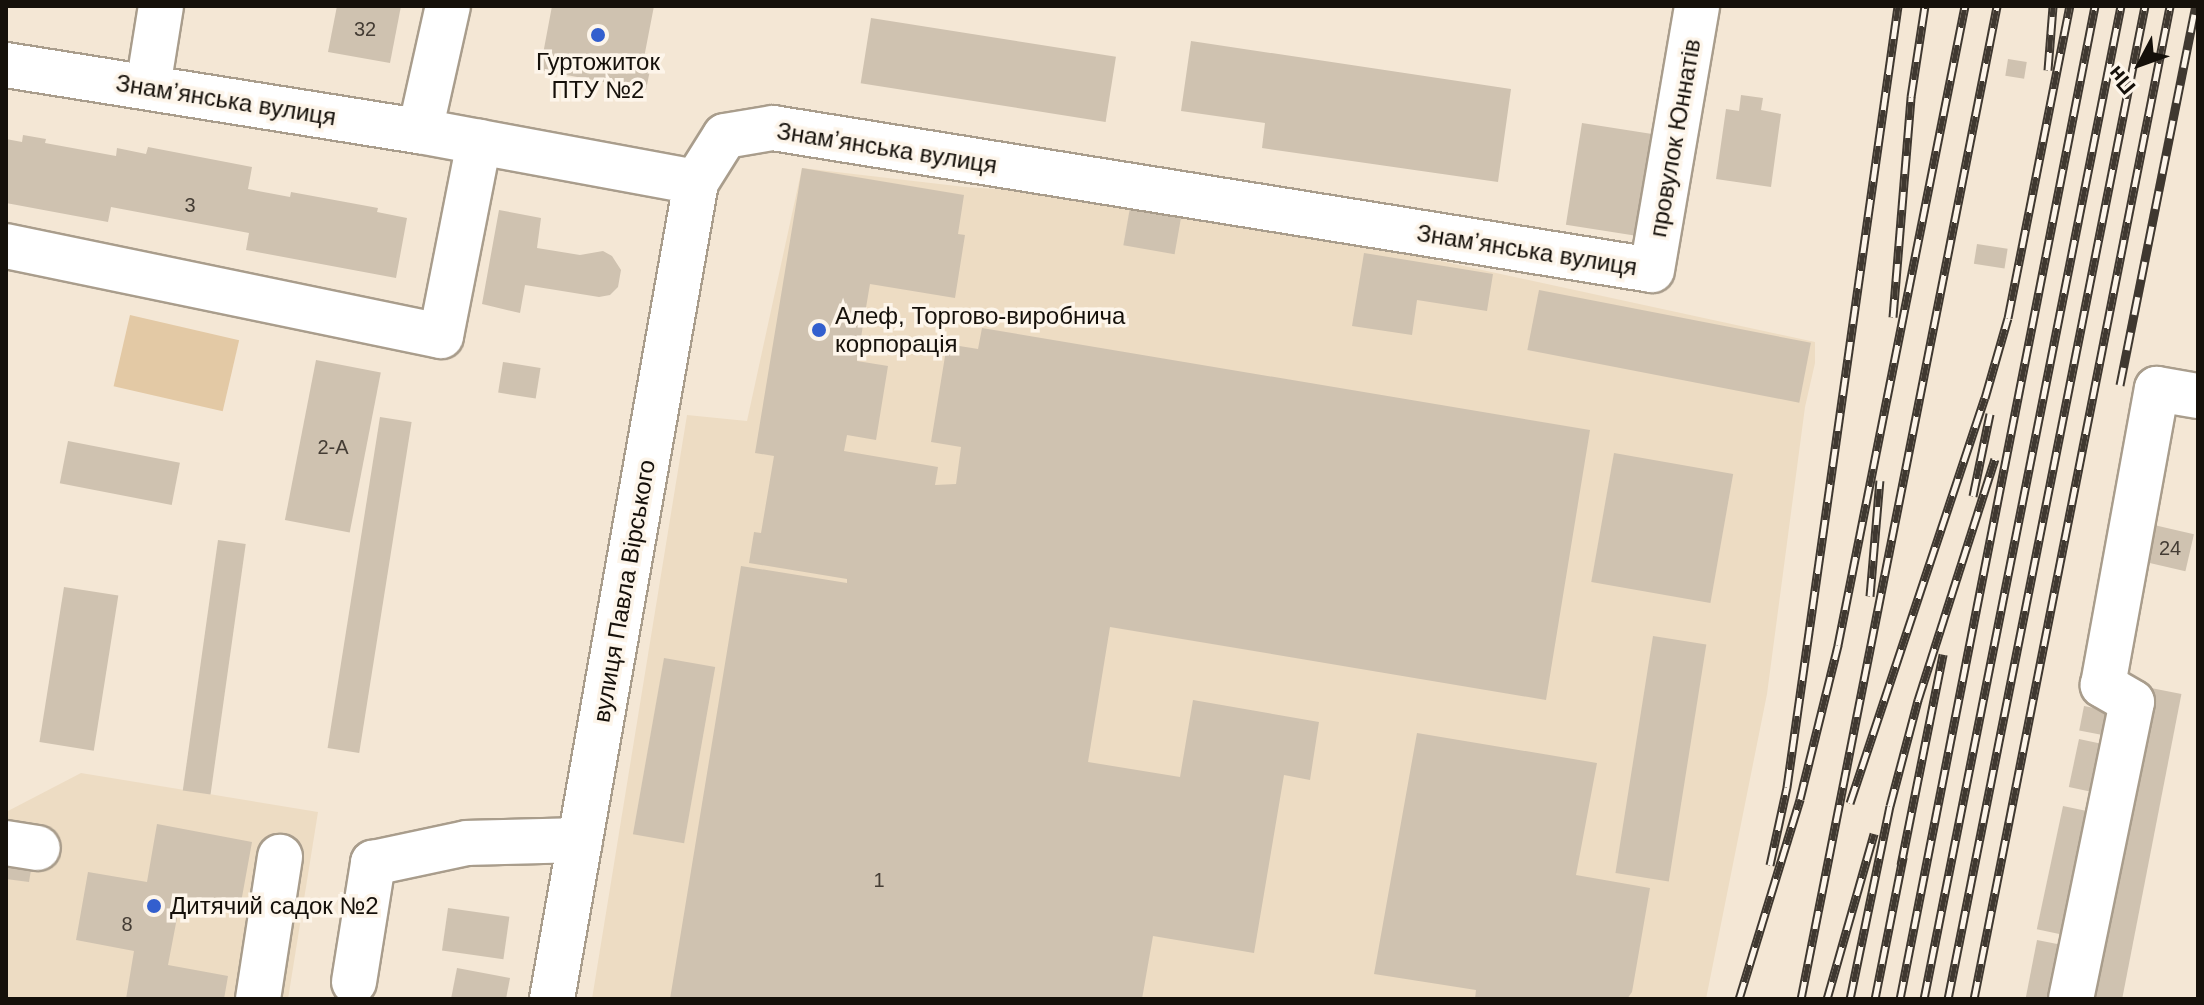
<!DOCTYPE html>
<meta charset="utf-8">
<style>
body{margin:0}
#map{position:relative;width:2204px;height:1005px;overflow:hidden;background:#f4e7d5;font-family:Arial,sans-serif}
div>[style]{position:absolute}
.built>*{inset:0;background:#eddcc3}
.green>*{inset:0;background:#e3c9a5;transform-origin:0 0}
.building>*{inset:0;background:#cfc2b0;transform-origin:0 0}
.roads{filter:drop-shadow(2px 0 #a99d8c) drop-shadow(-2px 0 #a99d8c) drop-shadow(0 2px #a99d8c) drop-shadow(0 -2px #a99d8c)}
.minor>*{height:44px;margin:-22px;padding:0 22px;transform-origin:22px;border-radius:22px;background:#fff}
.rail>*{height:9px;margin-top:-4.5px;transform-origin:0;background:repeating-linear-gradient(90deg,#fdf5ea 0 18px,#3f3830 0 36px);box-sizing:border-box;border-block:2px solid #3f3830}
.dots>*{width:22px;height:22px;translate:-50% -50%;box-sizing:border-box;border:4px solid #fdf5ea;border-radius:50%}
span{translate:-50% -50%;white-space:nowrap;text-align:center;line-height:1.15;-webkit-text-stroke:7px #fdf5ea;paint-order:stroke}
.number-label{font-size:20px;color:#443c34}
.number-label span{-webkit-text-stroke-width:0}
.poi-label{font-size:24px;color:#15100a}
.left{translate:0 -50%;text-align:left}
.street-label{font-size:24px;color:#15100a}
.frame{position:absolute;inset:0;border:8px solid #15100a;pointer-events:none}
.north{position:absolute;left:2100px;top:24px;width:80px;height:80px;-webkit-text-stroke:6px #fdf5ea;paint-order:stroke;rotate:229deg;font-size:22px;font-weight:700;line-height:32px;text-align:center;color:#15100a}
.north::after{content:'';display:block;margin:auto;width:28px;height:36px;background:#15100a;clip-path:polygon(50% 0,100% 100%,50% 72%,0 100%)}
</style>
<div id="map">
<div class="built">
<div style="clip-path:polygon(802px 168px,965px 187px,1119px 197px,1376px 247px,1815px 342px,1815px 363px,1805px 407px,1767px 694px,1706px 999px,592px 999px,687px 415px,747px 421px)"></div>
<div style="clip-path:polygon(81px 773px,318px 812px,288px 999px,6px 999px,6px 812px)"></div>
</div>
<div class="green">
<div style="left:130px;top:315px;width:112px;height:73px;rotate:13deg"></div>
</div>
<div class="building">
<div style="clip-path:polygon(337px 6px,401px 6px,390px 63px,328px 52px)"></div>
<div style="clip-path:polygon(552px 6px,654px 6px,643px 63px,651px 65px,646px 90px,540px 70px)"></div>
<div style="left:871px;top:18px;width:248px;height:66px;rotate:9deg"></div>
<div style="clip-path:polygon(1191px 41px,1511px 89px,1498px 182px,1262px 148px,1265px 123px,1181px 111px)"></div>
<div style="left:2008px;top:59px;width:19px;height:17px;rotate:9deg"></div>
<div style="clip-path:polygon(1741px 95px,1763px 98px,1761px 110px,1781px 114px,1771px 187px,1716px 179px,1726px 109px,1739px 111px)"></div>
<div style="left:1582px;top:123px;width:79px;height:103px;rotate:9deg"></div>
<div style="clip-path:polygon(23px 135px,46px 139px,45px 143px,116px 156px,117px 148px,146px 154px,148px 147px,252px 167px,248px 189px,290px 197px,291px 192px,378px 208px,377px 212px,407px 218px,396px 278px,246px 250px,249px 233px,111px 207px,108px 222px,6px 203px,6px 139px,22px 142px)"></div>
<div style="clip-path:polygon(802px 168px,964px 195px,958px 234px,965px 235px,955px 298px,870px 284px,857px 361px,888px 366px,876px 440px,847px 435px,844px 451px,938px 467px,935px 485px,956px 484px,961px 447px,931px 442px,947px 344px,978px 349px,982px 328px,1590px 430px,1546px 700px,1110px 627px,1088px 762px,1180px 777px,1193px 700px,1319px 722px,1310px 780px,1284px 775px,1254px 953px,1153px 936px,1142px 999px,670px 999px,741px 566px,847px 583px,847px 579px,749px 563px,754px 532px,761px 533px,774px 456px,755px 453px)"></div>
<div style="left:1131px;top:202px;width:52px;height:44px;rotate:10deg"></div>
<div style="clip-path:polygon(499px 210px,541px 218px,537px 248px,580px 255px,603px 251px,612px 256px,621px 270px,618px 287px,610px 295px,599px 297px,525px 285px,520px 313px,482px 304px)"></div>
<div style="left:1977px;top:244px;width:31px;height:20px;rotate:9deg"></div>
<div style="clip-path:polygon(1364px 253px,1493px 274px,1487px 311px,1417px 300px,1412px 335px,1352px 326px)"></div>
<div style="left:1539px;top:290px;width:277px;height:61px;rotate:11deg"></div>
<div style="left:316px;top:360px;width:66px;height:163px;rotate:11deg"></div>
<div style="left:503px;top:362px;width:38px;height:31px;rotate:9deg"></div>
<div style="left:380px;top:417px;width:32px;height:335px;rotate:9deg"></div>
<div style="left:68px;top:441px;width:114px;height:43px;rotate:11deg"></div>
<div style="left:1614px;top:453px;width:121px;height:131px;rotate:10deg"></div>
<div style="left:2154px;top:525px;width:41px;height:38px;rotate:13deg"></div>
<div style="left:218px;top:540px;width:28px;height:253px;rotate:8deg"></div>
<div style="left:64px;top:587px;width:55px;height:157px;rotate:9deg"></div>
<div style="left:1653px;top:636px;width:54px;height:240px;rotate:9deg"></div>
<div style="left:664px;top:658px;width:52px;height:179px;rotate:10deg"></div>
<div style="left:2151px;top:688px;width:31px;height:318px;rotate:11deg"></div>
<div style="left:2084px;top:706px;width:33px;height:25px;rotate:11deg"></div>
<div style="clip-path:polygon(1417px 733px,1597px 763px,1576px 875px,1650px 888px,1632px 992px,1627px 999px,1475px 999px,1476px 990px,1374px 974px)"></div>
<div style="left:2079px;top:739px;width:30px;height:49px;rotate:12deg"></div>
<div style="left:2063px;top:806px;width:34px;height:126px;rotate:12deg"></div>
<div style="clip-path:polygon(157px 824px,252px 842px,240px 908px,181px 897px,168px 965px,228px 976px,224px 999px,126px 999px,134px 951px,76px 940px,88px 872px,147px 882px)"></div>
<div style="clip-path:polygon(6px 854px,33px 858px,29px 882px,6px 879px)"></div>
<div style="left:448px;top:908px;width:62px;height:43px;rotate:8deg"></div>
<div style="left:2037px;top:940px;width:31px;height:58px;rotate:11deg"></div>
<div style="clip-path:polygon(457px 968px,510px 978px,506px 999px,451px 999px)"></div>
</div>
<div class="roads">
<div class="minor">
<div style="left:6px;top:65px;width:419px;rotate:9.1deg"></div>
<div style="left:420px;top:131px;width:281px;rotate:10.5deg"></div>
<div style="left:696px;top:182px;width:54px;rotate:-57.8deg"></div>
<div style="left:725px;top:136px;width:49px;rotate:-9.5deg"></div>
<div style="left:773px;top:128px;width:890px;rotate:9.18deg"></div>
<div style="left:1652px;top:270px;width:268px;rotate:-80.3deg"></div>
<div style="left:148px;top:87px;width:82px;rotate:-80.9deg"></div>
<div style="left:420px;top:131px;width:128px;rotate:-77.4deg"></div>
<div style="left:6px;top:246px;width:444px;rotate:11.7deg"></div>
<div style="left:441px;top:336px;width:198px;rotate:-78.9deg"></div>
<div style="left:6px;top:843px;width:32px;rotate:9deg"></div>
<div style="left:354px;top:982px;width:121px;rotate:-80.9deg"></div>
<div style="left:373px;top:863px;width:96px;rotate:-12deg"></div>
<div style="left:467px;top:843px;width:113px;rotate:-1.5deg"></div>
<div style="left:258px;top:999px;width:144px;rotate:-81.2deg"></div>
<div style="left:552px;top:999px;width:830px;rotate:-80deg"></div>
<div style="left:2071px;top:999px;width:303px;rotate:-78.4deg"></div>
<div style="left:2132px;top:702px;width:34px;rotate:-150deg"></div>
<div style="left:2103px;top:685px;width:301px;rotate:-79.7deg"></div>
<div style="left:2157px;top:389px;width:42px;rotate:9.7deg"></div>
</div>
</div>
<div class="rail">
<div style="left:2048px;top:70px;width:64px;rotate:-85.5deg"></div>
<div style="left:1893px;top:317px;width:221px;rotate:-85.3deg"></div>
<div style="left:1911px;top:97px;width:92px;rotate:-81.3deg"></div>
<div style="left:2120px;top:385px;width:387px;rotate:-78.7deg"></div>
<div style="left:1973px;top:496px;width:84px;rotate:-78.3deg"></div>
<div style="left:1870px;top:596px;width:116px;rotate:-85.1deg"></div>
<div style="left:1850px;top:803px;width:427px;rotate:-71.6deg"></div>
<div style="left:1985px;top:398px;width:83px;rotate:-74deg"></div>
<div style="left:2008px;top:318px;width:318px;rotate:-78.8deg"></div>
<div style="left:1770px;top:865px;width:80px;rotate:-77.7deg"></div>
<div style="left:1787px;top:787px;width:789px;rotate:-81.91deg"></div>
<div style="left:1901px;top:865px;width:215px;rotate:-78.7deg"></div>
<div style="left:1739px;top:999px;width:209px;rotate:-73deg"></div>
<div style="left:1800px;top:799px;width:159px;rotate:-76.1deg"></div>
<div style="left:1838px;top:645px;width:651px;rotate:-78.76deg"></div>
<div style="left:1801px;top:999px;width:1012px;rotate:-78.83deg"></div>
<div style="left:1827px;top:999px;width:172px;rotate:-74.1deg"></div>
<div style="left:1850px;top:999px;width:197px;rotate:-78.3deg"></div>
<div style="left:1890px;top:806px;width:110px;rotate:-75.2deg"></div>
<div style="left:1918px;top:700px;width:253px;rotate:-72.3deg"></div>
<div style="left:1875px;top:999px;width:145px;rotate:-78.8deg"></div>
<div style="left:1900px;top:999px;width:1012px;rotate:-78.89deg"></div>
<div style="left:1924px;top:999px;width:1012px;rotate:-78.78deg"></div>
<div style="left:1948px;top:999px;width:1012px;rotate:-78.78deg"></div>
<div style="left:1974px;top:999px;width:1012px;rotate:-78.83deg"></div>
</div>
<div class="dots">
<div style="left:598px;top:35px;background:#335fce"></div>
<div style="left:819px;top:330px;background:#335fce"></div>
<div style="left:154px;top:906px;background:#335fce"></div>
</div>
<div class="number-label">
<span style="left:365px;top:29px">32</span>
<span style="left:190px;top:205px">3</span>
<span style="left:333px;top:447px">2-А</span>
<span style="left:2170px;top:548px">24</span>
<span style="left:879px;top:880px">1</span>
<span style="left:127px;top:924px">8</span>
</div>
<div class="poi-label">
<span style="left:598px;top:76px">Гуртожиток<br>ПТУ №2</span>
<span class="left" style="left:835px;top:330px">Алеф, Торгово-виробнича<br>корпорація</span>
<span class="left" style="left:170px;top:906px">Дитячий садок №2</span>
</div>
<div class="street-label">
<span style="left:226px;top:100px;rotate:9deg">Знамʼянська вулиця</span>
<span style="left:1675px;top:138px;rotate:-80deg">провулок Юннатів</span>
<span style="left:887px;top:148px;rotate:9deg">Знамʼянська вулиця</span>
<span style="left:1527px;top:250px;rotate:9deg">Знамʼянська вулиця</span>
<span style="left:624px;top:591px;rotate:-80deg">вулиця Павла Вірського</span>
</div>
<div class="frame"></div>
<div class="north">Пн</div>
</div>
